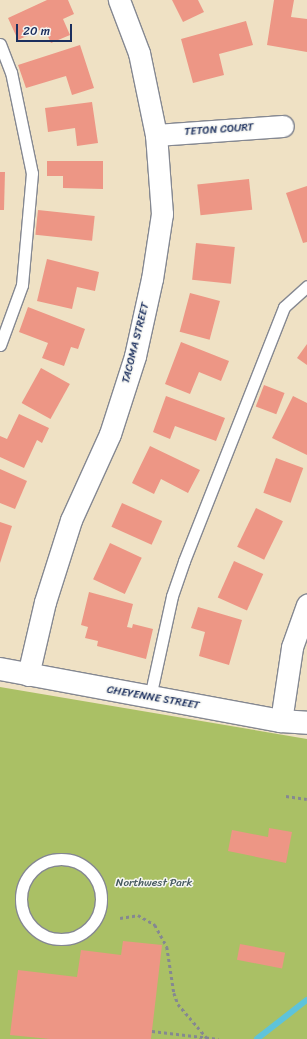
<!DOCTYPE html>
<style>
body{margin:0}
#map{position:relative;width:307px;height:1039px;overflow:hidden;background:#efe1c4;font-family:Sriracha,sans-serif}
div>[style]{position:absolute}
.green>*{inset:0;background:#aac065}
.stream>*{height:5.5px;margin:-2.75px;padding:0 2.75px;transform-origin:2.75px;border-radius:2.75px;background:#5ec3db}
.building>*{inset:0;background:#ed9685;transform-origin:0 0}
.path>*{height:2.5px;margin-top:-1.25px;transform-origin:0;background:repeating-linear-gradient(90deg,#858891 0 3px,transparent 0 6px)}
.roads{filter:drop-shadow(1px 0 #858891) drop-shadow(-1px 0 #858891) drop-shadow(0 1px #858891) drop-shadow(0 -1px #858891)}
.lane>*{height:11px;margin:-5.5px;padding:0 5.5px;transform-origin:5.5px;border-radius:5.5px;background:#fff}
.lane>.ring{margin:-5.5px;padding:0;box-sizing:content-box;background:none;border:11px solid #fff;border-radius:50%}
.street>*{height:21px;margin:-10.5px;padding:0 10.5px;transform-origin:10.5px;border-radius:10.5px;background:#fff}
.secondary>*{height:22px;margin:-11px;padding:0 11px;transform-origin:11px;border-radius:11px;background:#fff}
span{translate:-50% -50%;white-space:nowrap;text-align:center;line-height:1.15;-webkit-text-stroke:3px #f6f6f2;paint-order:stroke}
.street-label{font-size:11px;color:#1b2f5e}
.park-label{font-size:11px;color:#465a60}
.scale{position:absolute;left:16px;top:24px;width:56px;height:18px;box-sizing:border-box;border:2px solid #1b2f5e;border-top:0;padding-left:5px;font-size:12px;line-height:14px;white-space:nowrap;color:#1b2f5e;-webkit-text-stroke:3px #f6f6f2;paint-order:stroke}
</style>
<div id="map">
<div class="green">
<div style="clip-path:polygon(0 687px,307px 739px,307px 1039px,0 1039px)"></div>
</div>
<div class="stream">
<div style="left:257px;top:1039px;width:63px;rotate:-38deg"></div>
</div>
<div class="building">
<div style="clip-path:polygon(47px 0,68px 0,74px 14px,63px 19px,70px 35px,51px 43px,44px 28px,18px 40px,8px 18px)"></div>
<div style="clip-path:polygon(172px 0,198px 0,204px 12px,183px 22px)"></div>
<div style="clip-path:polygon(274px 0,294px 0,291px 17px,307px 19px,307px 52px,267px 45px)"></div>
<div style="clip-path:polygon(246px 21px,253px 45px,219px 54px,224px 75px,193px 83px,181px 39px)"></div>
<div style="clip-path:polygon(80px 45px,94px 88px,72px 95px,66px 76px,26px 88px,18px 65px)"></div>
<div style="clip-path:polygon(92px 102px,98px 143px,77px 146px,75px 128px,48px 132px,45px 108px)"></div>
<div style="clip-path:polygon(47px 161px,103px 161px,103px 189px,63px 188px,63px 176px,47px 176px)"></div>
<div style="clip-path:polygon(0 172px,5px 172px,4px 210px,0 210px)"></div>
<div style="left:249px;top:179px;width:31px;height:52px;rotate:84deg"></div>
<div style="clip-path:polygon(307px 186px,307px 242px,303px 243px,286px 193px)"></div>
<div style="left:38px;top:210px;width:57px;height:25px;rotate:6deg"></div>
<div style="left:196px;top:243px;width:39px;height:37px;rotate:6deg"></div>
<div style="clip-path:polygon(47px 259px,99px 272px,95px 291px,77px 287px,72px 309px,37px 301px)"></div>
<div style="left:190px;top:293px;width:31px;height:40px;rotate:15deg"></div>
<div style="clip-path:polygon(28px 307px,85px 329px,78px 349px,71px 347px,64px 366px,42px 358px,48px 343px,19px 332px)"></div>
<div style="clip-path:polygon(181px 342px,229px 361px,221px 381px,199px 372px,190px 394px,165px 384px)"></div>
<div style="clip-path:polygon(307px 344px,307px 365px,297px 358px)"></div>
<div style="left:41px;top:368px;width:33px;height:40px;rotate:29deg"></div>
<div style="left:264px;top:385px;width:22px;height:23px;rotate:21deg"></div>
<div style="clip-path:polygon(166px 396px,225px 418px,216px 441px,175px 426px,170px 439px,153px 432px)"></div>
<div style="clip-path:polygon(293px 396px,307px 403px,307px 455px,272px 438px)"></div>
<div style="clip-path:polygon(19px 414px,49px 428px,42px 443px,37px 440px,24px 468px,0 457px,0 436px,7px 439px)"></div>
<div style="clip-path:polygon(150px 446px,200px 470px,188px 493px,161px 479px,154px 494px,132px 483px)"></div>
<div style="left:276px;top:458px;width:29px;height:37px;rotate:20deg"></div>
<div style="clip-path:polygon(0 469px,27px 481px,15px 509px,0 503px)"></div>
<div style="left:122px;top:503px;width:44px;height:26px;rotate:24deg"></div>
<div style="left:256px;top:508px;width:30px;height:43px;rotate:26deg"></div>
<div style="clip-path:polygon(0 522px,12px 526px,0 563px)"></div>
<div style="left:110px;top:543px;width:35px;height:40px;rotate:25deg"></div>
<div style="left:234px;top:561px;width:32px;height:40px;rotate:24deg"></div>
<div style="clip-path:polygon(89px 592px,133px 604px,127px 627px,132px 628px,133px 624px,153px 629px,146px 659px,97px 646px,98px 641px,85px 638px,88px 627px,81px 625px)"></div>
<div style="clip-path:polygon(198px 607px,242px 620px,229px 665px,199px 656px,205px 632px,191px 628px)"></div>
<div style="clip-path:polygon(269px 828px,292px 832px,286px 863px,228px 851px,232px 830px,268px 837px)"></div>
<div style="clip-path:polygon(123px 941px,162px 945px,151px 1039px,50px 1039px,10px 1035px,18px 970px,77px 977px,81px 950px,121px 955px)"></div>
<div style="left:240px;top:944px;width:46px;height:16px;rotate:11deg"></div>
</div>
<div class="path">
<div style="left:286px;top:796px;width:21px;rotate:8deg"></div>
<div style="left:120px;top:918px;width:18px;rotate:-9deg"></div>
<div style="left:138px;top:915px;width:20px;rotate:30deg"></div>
<div style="left:155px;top:925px;width:25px;rotate:61deg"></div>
<div style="left:167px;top:947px;width:47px;rotate:81.3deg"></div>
<div style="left:174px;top:993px;width:12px;rotate:70deg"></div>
<div style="left:178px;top:1004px;width:45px;rotate:49.5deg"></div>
<div style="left:152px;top:1031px;width:67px;rotate:6.8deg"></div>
</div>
<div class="roads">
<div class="lane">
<div style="left:0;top:44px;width:30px;rotate:69deg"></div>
<div style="left:11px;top:72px;width:103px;rotate:78.3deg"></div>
<div style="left:32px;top:173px;width:112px;rotate:95.1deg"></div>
<div style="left:22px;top:285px;width:64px;rotate:110.1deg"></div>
<div style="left:150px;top:697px;width:103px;rotate:-77.7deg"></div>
<div style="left:172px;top:596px;width:37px;rotate:-71deg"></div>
<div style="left:184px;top:561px;width:273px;rotate:-68.5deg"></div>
<div style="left:284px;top:307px;width:31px;rotate:-42deg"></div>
<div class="ring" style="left:21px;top:859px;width:69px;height:69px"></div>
</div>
<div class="street">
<div style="left:156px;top:135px;width:127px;rotate:-4.1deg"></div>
<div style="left:28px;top:675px;width:75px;rotate:-76.9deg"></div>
<div style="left:45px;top:602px;width:86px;rotate:-72.4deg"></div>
<div style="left:71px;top:520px;width:94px;rotate:-65.6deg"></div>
<div style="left:110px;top:434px;width:82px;rotate:-72.2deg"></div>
<div style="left:135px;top:356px;width:79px;rotate:-77.6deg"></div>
<div style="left:152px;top:279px;width:66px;rotate:-81.3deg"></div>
<div style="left:162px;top:214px;width:79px;rotate:-94.3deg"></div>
<div style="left:156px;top:135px;width:84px;rotate:-101.7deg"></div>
<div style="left:139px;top:53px;width:57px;rotate:-110.7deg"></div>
<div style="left:281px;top:721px;width:75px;rotate:-81.5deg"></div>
<div style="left:292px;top:647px;width:45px;rotate:-70.3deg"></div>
</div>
<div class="secondary">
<div style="left:0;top:669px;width:286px;rotate:10.5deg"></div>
<div style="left:281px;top:721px;width:26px;rotate:4deg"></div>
</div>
</div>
<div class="street-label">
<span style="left:219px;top:130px;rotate:-4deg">TETON COURT</span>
<span style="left:136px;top:343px;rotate:-76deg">TACOMA STREET</span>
<span style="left:153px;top:698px;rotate:10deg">CHEYENNE STREET</span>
</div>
<div class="park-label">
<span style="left:154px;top:883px">Northwest Park</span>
</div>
<div class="scale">20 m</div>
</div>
